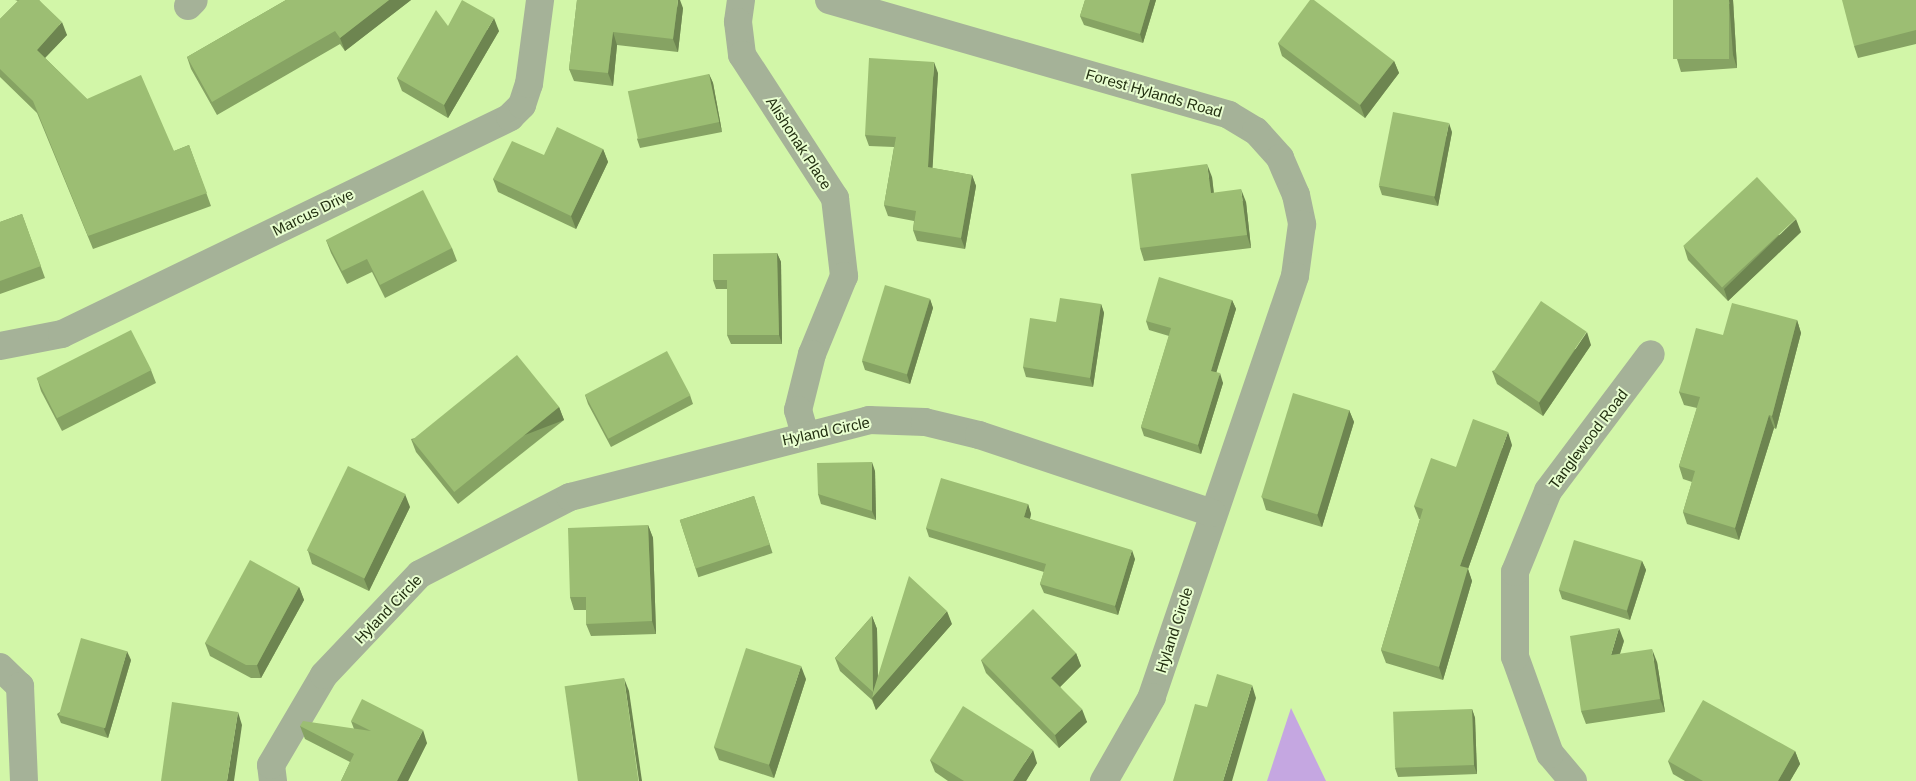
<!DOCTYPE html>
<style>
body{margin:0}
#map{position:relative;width:1916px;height:781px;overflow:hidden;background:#d2f6a8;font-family:Arial,sans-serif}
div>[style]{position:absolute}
.forest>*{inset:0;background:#c5a7e1}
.minor>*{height:28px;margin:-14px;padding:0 14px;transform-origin:14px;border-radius:14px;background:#a5b298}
.wall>*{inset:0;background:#86a363;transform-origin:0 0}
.shaded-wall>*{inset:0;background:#6d8550;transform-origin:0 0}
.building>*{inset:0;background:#9cbe73;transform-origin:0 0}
span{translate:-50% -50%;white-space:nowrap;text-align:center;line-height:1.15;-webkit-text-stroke:4px #e8fed0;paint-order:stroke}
.street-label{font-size:15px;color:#233011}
</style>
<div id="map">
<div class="forest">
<div style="clip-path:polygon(1291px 708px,1326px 781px,1267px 781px)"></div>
</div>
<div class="minor">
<div style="left:741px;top:0;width:22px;rotate:98deg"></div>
<div style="left:738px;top:22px;width:33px;rotate:83deg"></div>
<div style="left:742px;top:55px;width:171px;rotate:57deg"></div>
<div style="left:835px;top:198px;width:79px;rotate:83.4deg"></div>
<div style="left:844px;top:276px;width:84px;rotate:112.3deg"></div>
<div style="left:812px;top:354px;width:58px;rotate:104deg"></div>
<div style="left:798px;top:410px;width:25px;rotate:74deg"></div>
<div style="left:829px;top:0;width:416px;rotate:16deg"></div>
<div style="left:1229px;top:115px;width:31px;rotate:31deg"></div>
<div style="left:1256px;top:131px;width:36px;rotate:48deg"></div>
<div style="left:1280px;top:158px;width:40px;rotate:66.6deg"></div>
<div style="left:1296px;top:195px;width:30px;rotate:78deg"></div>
<div style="left:1302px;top:224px;width:52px;rotate:97.7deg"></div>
<div style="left:1295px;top:276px;width:445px;rotate:108.8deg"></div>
<div style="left:1152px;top:697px;width:97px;rotate:119.7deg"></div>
<div style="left:188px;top:6px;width:8px;rotate:-45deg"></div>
<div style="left:0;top:346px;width:63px;rotate:-11deg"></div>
<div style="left:62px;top:334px;width:498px;rotate:-25.8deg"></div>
<div style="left:510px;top:117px;width:17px;rotate:-45deg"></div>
<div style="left:522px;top:105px;width:22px;rotate:-72deg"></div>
<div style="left:529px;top:84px;width:85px;rotate:-82.5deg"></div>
<div style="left:0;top:667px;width:28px;rotate:44deg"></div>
<div style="left:20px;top:686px;width:95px;rotate:87.6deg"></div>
<div style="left:273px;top:781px;width:16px;rotate:-97deg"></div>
<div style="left:271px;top:765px;width:104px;rotate:-59.5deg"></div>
<div style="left:324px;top:675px;width:139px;rotate:-46.5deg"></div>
<div style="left:420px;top:574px;width:169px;rotate:-27.2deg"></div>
<div style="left:570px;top:497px;width:309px;rotate:-14.4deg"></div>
<div style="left:869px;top:420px;width:56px;rotate:2deg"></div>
<div style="left:925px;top:422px;width:56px;rotate:13.5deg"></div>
<div style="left:979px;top:435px;width:246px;rotate:18.5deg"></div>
<div style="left:1573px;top:781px;width:35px;rotate:-130deg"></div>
<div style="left:1550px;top:754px;width:103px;rotate:-109.8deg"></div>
<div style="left:1515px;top:657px;width:85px;rotate:-90deg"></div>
<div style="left:1515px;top:572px;width:87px;rotate:-67.8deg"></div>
<div style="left:1548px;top:491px;width:171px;rotate:-53.1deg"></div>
</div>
<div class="wall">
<div style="clip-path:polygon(15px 0,39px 0,67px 35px,45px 58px,87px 99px,174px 151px,189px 145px,211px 206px,93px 249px,37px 113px,0 77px,0 19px,18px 1px)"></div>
<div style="clip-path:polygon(286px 0,411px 0,345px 51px,340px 44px,217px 115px,191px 69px,187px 57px)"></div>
<div style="clip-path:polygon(577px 0,683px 8px,678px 52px,617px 45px,613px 86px,574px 81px,569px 69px)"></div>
<div style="clip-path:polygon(1085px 0,1156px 0,1143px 43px,1084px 25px,1080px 16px)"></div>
<div style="clip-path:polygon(1733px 0,1737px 68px,1681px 72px,1677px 59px)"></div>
<div style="clip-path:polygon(1916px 0,1916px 44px,1858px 58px,1854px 46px)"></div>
<div style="clip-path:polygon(448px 26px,499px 31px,448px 118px,402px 91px,397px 78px)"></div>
<div style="clip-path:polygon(1278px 43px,1394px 61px,1399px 73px,1365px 118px,1282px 56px)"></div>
<div style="clip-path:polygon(938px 73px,932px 168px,972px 175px,976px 186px,965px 249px,917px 241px,913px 230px,914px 221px,888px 216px,884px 205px,894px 147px,869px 146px,865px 135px)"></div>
<div style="clip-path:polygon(709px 74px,713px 83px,722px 132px,640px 148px,637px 139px)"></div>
<div style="clip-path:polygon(1452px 132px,1438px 206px,1382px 195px,1379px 186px)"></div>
<div style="clip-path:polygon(603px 149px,608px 162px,576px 229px,498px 192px,493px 179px,544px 155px)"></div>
<div style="clip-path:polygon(1212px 177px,1214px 193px,1246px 202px,1251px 248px,1144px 261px,1140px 248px)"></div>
<div style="clip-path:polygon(22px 214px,45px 278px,0 294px,0 222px)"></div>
<div style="clip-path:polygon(1801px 232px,1728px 301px,1688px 260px,1684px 247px)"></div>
<div style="clip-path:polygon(326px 240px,452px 248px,457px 261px,385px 298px,372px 272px,347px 284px,331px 253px)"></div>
<div style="clip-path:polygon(777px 253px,781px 262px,782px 344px,731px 344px,727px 335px,727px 289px,716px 289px,713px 280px)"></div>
<div style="clip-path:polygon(930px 299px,933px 308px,910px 384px,865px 370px,862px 361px)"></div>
<div style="clip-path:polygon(1232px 300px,1236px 309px,1216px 372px,1223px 383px,1201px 454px,1144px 436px,1141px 427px,1169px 336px,1149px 330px,1146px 321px)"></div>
<div style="clip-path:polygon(1101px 304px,1104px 313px,1093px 387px,1026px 377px,1023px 367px)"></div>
<div style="clip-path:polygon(1797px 320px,1801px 333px,1776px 429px,1774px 428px,1739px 540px,1687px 524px,1683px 512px,1692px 482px,1683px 479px,1679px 466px,1697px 408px,1684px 405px,1679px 392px,1723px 335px)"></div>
<div style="clip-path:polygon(1591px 345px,1543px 416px,1497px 384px,1492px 371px)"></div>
<div style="clip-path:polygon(151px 370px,156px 383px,62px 431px,41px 391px,37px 378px)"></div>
<div style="clip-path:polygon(585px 395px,690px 395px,693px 404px,611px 447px,588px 404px)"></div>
<div style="clip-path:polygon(559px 407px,564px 420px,458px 504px,416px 452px,411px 439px)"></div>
<div style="clip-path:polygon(1349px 410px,1354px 422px,1322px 527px,1266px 510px,1262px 497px)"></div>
<div style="clip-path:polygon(1512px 445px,1468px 569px,1472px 581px,1443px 680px,1386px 663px,1381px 650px,1420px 519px,1419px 519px,1414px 506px,1456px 467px)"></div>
<div style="clip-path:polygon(875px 471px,876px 520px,821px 504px,818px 494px)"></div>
<div style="left:754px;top:496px;width:60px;height:78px;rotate:72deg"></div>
<div style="clip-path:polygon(1028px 504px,1031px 514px,1030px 519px,1135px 559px,1118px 615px,1044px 593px,1040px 584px,1044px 572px,929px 537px,926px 528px)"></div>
<div style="clip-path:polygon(410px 507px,369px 591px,312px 564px,308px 551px)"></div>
<div style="clip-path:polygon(648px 525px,653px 538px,656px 634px,591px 636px,586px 624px,586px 610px,574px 610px,570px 597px)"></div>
<div style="clip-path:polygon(1642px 561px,1646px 570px,1630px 620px,1562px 599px,1559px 590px)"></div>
<div style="clip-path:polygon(299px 587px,304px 600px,261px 678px,251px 678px,210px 656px,205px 643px)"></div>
<div style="clip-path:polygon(872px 616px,877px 629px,878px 678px,952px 624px,876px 710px,872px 700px,840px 671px,835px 658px)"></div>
<div style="clip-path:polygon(1624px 641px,1620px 654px,1657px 662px,1665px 712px,1586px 724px,1581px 711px)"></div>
<div style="clip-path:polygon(1076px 653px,1081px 666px,1060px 687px,1087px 722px,1059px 748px,986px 673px,981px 660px)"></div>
<div style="clip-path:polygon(131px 660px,108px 738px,61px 723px,57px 714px)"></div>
<div style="clip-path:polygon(806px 679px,774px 778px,719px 760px,714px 747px)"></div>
<div style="clip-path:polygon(1472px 709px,1475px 718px,1477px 774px,1398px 777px,1395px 768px)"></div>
<div style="clip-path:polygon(351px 721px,427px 743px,408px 781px,341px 781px,350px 762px,305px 739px,300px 726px,354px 729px)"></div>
<div style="clip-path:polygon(1795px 751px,1800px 764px,1790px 781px,1685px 781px,1673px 774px,1668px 761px)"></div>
<div style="clip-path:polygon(930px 760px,1037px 763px,1026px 781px,948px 781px,935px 772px)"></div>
</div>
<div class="shaded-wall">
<div style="clip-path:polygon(389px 0,411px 0,345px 51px,340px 38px)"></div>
<div style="clip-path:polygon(678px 0,680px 0,683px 8px,678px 52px,673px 39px)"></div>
<div style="clip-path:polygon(1150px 0,1156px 0,1143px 43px,1140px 34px)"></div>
<div style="clip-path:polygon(1729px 0,1733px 0,1737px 68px,1733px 55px)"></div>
<div style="clip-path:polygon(494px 18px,499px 31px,448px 118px,444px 105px)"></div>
<div style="clip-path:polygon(62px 22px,67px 35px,41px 62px,37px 50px)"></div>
<div style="clip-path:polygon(613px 32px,617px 45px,613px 86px,608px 73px)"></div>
<div style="clip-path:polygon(1394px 61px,1399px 73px,1365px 118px,1360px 105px)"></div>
<div style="clip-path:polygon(934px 62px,938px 73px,932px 178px,928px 167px)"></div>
<div style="clip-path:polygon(709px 74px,713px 83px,722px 132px,719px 122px)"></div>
<div style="clip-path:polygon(1449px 123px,1452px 132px,1438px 206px,1434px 197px)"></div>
<div style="clip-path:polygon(603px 149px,608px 162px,576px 229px,571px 216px)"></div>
<div style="clip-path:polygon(1207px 164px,1212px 177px,1215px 206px,1211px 193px)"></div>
<div style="clip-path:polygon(972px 175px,976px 186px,965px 249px,961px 238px)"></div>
<div style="clip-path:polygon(1241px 189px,1246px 202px,1251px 248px,1247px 235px)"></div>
<div style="clip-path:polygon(1796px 219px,1801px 232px,1728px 301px,1724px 289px)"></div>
<div style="clip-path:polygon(777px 253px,781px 262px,782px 344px,779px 335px)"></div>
<div style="clip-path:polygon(930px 299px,933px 308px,910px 384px,907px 375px)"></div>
<div style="clip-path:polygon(1232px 300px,1236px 309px,1214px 380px,1211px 371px)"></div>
<div style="clip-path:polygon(1101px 304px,1104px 313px,1093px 387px,1090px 378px)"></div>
<div style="clip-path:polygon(1797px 320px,1801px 333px,1776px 429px,1772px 416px)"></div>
<div style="clip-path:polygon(1587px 332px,1591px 345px,1543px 416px,1539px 403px)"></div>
<div style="clip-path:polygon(1220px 373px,1223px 383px,1201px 454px,1198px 445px)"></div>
<div style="left:559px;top:407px;width:14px;height:136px;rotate:69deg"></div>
<div style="clip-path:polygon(1349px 410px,1354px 422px,1322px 527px,1317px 514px)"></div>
<div style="clip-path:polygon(1769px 415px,1774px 428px,1739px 540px,1735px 528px)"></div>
<div style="clip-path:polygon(1508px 432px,1512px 445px,1468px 569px,1472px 581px,1443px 680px,1439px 667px,1460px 566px)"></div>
<div style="clip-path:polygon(872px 462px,875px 471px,876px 520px,872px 511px)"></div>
<div style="clip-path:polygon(405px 494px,410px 507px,369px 591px,364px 579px)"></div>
<div style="clip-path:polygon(1028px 504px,1031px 514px,1028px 526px,1024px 517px)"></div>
<div style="clip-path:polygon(648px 525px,653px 538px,656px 634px,652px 621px)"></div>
<div style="clip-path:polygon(1132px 550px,1135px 559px,1118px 615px,1115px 606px)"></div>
<div style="clip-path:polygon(1642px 561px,1646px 570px,1630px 620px,1627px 611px)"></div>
<div style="clip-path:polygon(299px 587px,304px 600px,261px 678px,257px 665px)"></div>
<div style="clip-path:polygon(947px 611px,952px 624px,876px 710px,872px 698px,873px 692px,872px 616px,877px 629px,878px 690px)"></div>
<div style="clip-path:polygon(1619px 628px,1624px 641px,1615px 668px,1611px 655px)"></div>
<div style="clip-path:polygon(1652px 649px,1657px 662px,1665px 712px,1660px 699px)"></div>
<div style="clip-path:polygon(127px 651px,131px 660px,108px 738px,104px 729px)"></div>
<div style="clip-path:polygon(1076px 653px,1081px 666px,1056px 691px,1051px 678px)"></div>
<div style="clip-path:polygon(801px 666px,806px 679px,774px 778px,769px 765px)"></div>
<div style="clip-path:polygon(624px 678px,629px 691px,642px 781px,639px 781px)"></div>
<div style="clip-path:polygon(1252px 685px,1256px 698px,1232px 781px,1223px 781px)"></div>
<div style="clip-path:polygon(1082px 709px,1087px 722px,1059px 748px,1055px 735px)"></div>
<div style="clip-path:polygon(1472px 709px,1475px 718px,1477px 774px,1474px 765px)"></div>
<div style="clip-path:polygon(238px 712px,242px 725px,234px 781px,227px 781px)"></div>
<div style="clip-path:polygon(423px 730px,427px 743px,408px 781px,397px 781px)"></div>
<div style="clip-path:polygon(1033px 750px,1037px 763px,1026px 781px,1013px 781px)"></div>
<div style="clip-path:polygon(1795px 751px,1800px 764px,1790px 781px,1778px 781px)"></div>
</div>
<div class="building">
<div style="clip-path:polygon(19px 0,39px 0,62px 22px,37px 50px,87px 99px,141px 75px,174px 151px,189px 145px,207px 193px,88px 236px,33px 101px,0 69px,0 19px)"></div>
<div style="clip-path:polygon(286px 0,389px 0,340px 38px,335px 31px,212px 102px,187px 57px)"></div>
<div style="clip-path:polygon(462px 0,494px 18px,444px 105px,397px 78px,436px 10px,448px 26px)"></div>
<div style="clip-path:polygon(577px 0,678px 0,673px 39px,613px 32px,608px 73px,569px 69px)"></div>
<div style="clip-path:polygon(1085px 0,1150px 0,1140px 34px,1080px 16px)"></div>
<div style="clip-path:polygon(1310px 0,1314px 0,1394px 61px,1360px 105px,1278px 43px)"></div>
<div style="left:1673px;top:0;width:56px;height:59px"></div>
<div style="clip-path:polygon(1842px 0,1916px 0,1916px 30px,1854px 46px)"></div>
<div style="clip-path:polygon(869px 58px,934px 62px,928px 167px,972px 175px,961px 238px,913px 230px,916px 211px,884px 205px,896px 137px,865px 135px)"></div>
<div style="left:709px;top:74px;width:49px;height:83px;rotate:78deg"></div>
<div style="left:1393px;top:112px;width:57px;height:75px;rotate:11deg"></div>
<div style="clip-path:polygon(557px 127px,603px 149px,571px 216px,493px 179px,512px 141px,544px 155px)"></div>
<div style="clip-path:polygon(1207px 164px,1211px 193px,1241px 189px,1247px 235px,1140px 248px,1131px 174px)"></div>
<div style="left:1757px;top:177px;width:57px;height:101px;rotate:47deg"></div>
<div style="clip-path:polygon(423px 190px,452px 248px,380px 285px,367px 259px,342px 271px,326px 240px)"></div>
<div style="clip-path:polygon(22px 214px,41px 266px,0 281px,0 222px)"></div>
<div style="clip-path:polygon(777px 253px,779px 335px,727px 335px,727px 280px,713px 280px,713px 254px)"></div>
<div style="clip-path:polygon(1159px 277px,1232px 300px,1211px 371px,1220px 373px,1198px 445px,1141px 427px,1171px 328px,1146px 321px)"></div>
<div style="left:885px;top:285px;width:47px;height:79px;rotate:17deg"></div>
<div style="clip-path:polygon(1060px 298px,1101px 304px,1090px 378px,1023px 367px,1030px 318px,1056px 322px)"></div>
<div style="left:1541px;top:301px;width:55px;height:85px;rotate:34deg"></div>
<div style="clip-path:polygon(1732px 303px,1797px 320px,1772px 416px,1769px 415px,1735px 528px,1683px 512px,1695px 471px,1679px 466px,1700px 397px,1679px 392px,1696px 328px,1723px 335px)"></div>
<div style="left:131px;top:330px;width:45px;height:106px;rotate:63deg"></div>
<div style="left:667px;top:351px;width:50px;height:93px;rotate:62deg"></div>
<div style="left:517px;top:355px;width:67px;height:135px;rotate:51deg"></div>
<div style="left:1293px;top:393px;width:59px;height:109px;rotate:17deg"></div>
<div style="clip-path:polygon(1473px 419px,1508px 432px,1460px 566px,1468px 568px,1439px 667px,1381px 650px,1423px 509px,1414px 506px,1431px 458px,1456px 467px)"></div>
<div style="clip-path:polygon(872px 462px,872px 511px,818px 494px,817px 463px)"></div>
<div style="left:348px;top:466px;width:64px;height:94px;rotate:26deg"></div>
<div style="clip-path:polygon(941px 478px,1028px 504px,1024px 517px,1132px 550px,1115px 606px,1040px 584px,1046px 564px,926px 528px)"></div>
<div style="left:754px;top:496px;width:51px;height:78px;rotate:72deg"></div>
<div style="clip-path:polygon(648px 525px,652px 621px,586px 624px,586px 597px,570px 597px,568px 528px)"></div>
<div style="left:1574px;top:540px;width:71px;height:52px;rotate:17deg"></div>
<div style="clip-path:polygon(250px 560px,299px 587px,257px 665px,246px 665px,205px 643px)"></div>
<div style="clip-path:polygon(909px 576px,947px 611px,872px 698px,873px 692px,835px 658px,872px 616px,873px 692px)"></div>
<div style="clip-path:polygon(1033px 609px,1076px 653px,1051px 678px,1082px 709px,1055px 735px,981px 660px)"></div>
<div style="clip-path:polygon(1619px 628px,1611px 655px,1652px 649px,1660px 699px,1581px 711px,1570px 636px)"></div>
<div style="left:81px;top:638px;width:48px;height:80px;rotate:16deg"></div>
<div style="left:746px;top:648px;width:58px;height:104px;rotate:18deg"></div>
<div style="clip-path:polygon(1217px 674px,1252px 685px,1223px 781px,1173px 781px,1195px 704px,1207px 707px)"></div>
<div style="left:624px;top:678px;width:104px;height:60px;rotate:82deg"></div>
<div style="clip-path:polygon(362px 699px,423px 730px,397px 781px,341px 781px,354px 754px,300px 726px,303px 721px,371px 731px,351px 721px)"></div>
<div style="clip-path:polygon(1703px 700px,1795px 751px,1778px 781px,1703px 781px,1668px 761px)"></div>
<div style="clip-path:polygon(172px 702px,238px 712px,227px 781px,161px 781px)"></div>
<div style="clip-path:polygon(963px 706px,1033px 750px,1013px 781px,964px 781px,930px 760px)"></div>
<div style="left:1472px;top:709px;width:56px;height:79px;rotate:88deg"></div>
</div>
<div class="street-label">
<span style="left:1154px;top:93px;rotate:16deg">Forest Hylands Road</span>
<span style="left:799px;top:143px;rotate:57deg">Alishonak Place</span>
<span style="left:313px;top:212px;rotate:-26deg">Marcus Drive</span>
<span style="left:826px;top:431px;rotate:-12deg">Hyland Circle</span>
<span style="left:1588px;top:439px;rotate:-53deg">Tanglewood Road</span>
<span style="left:388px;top:609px;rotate:-46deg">Hyland Circle</span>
<span style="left:1174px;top:630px;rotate:-72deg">Hyland Circle</span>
</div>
</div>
